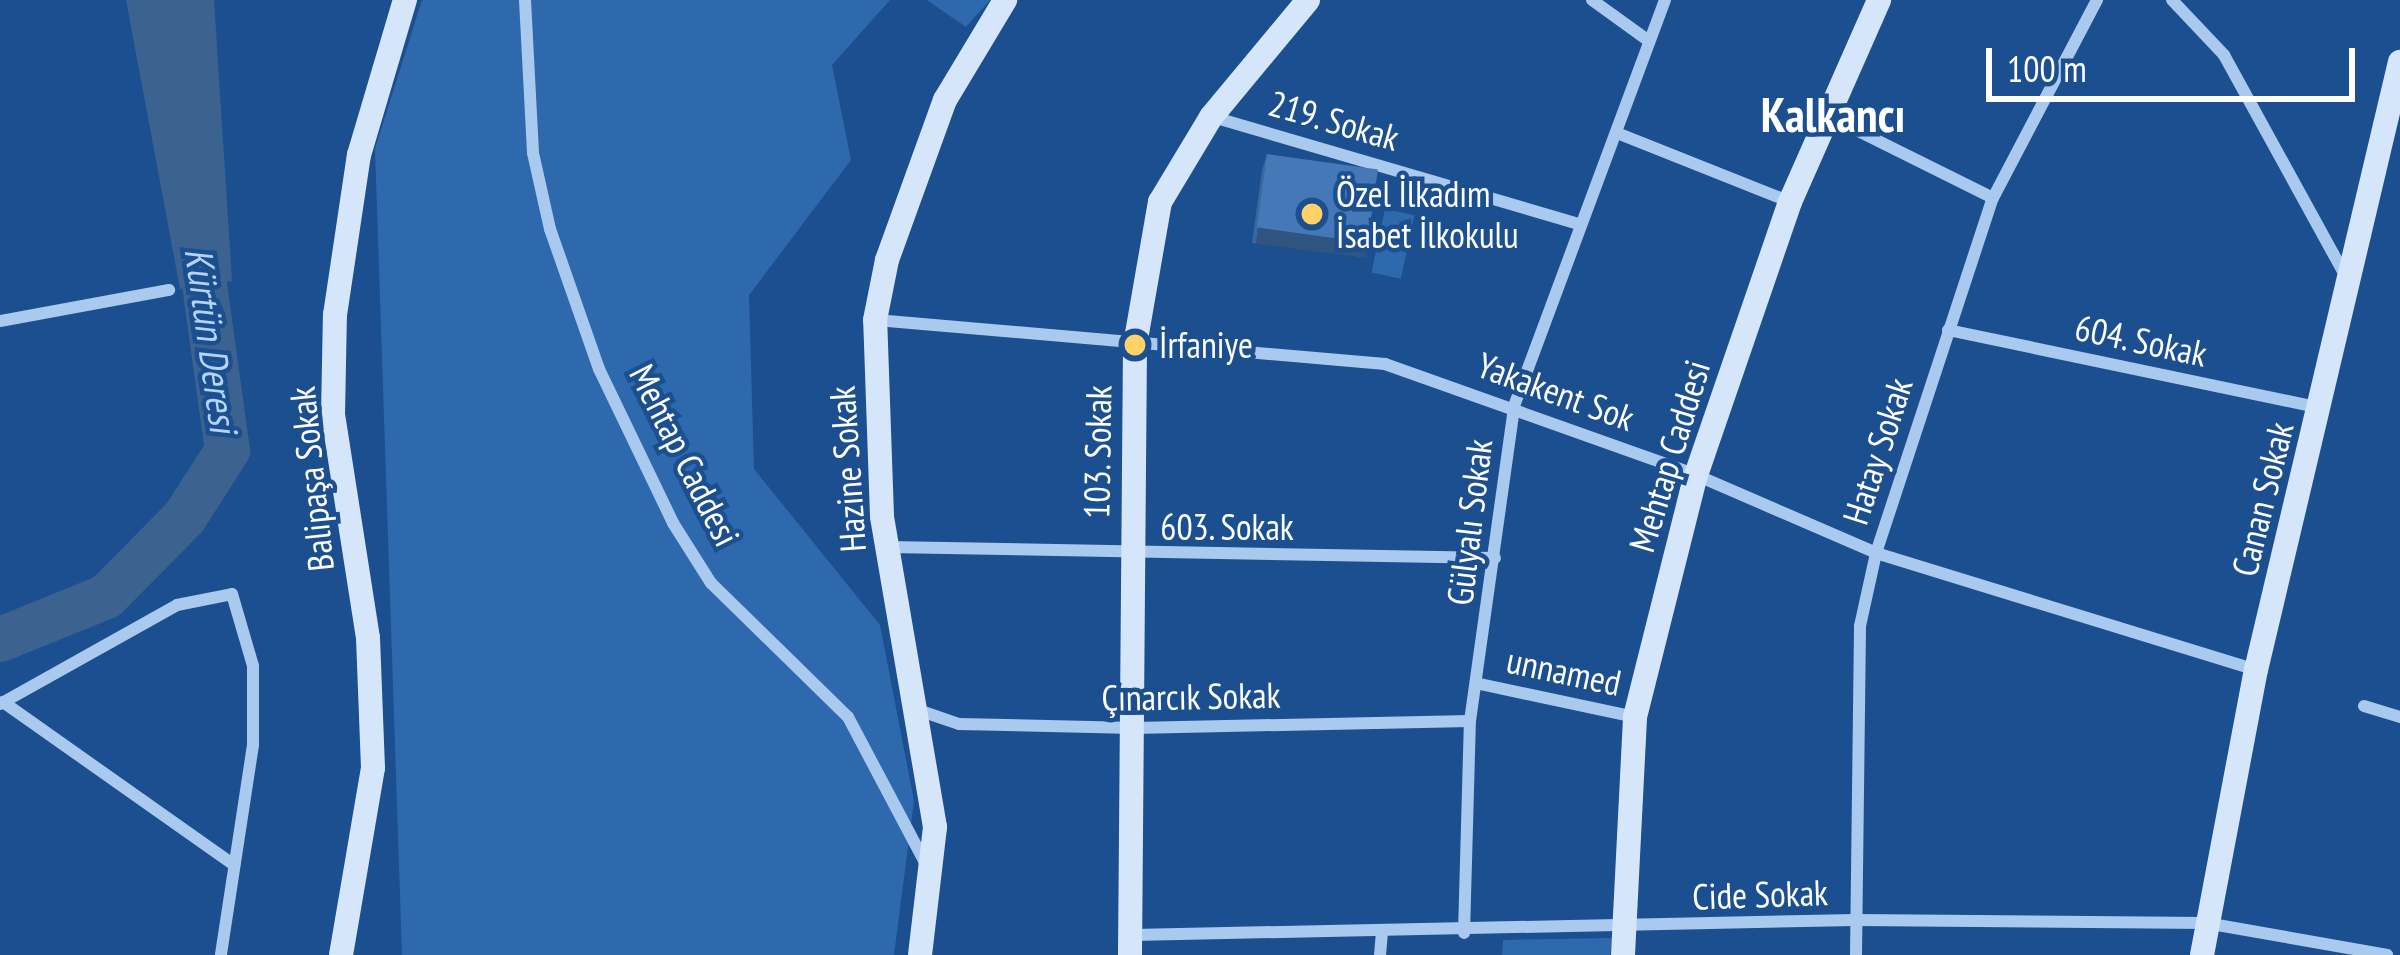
<!DOCTYPE html>
<meta charset="utf-8">
<style>
body{margin:0}
#map{position:relative;width:2400px;height:955px;overflow:hidden;background:#1b4f8f;font-family:"PT Sans Narrow",sans-serif}
div>[style]{position:absolute}
.green>*{inset:0;background:#2e69ad;transform-origin:0 0}
.water>*{inset:0;background:#3c6290}
.river>*{height:45px;margin:-22.5px;padding:0 22.5px;transform-origin:22.5px;border-radius:22.5px;background:#3c6290}
.street>*{height:12px;margin:-6px;padding:0 6px;transform-origin:6px;border-radius:6px;background:#a9c9ee}
.secondary>*{height:24px;margin:-12px;padding:0 12px;transform-origin:12px;border-radius:12px;background:#d6e6fa}
.wall>*{inset:0;background:#3a679d}
.shaded-wall>*{inset:0;background:#305480;transform-origin:0 0}
.building>*{inset:0;background:#4478b7;transform-origin:0 0}
.dots>*{width:33px;height:33px;translate:-50% -50%;box-sizing:border-box;border:6px solid #1b4f8f;border-radius:50%}
span{translate:-50% -50%;white-space:nowrap;text-align:center;line-height:1.15;-webkit-text-stroke:9px #1b4f8f;paint-order:stroke}
.street-label{font-size:36px;color:#fff}
.poi-label{font-size:36px;color:#fff}
.left{translate:0 -50%;text-align:left}
.water-label{font-size:39px;color:#b5d3f5;font-style:italic}
.district-label{font-size:48px;color:#fff;font-weight:700}
.scale{position:absolute;left:1986px;top:48px;width:369px;height:54px;box-sizing:border-box;border:6px solid #fff;border-top:0;padding-left:15px;font-size:36px;line-height:42px;white-space:nowrap;color:#fff;-webkit-text-stroke:9px #1b4f8f;paint-order:stroke}
</style>
<div id="map">
<div class="green">
<div style="clip-path:polygon(422px 0,890px 0,832px 65px,851px 160px,749px 295px,754px 469px,880px 625px,914px 801px,894px 955px,402px 955px,375px 149px)"></div>
<div style="clip-path:polygon(927px 0,990px 0,966px 27px)"></div>
<div style="left:1385px;top:209px;width:30px;height:65px;rotate:12deg"></div>
<div style="clip-path:polygon(1612px 938px,1610px 955px,1502px 955px,1503px 940px)"></div>
</div>
<div class="water">
<div style="clip-path:polygon(126px 0,214px 0,232px 281px,180px 289px)"></div>
</div>
<div class="river">
<div style="left:0;top:639px;width:114px;rotate:-22.1deg"></div>
<div style="left:106px;top:596px;width:111px;rotate:-45.4deg"></div>
<div style="left:184px;top:517px;width:80px;rotate:-57.3deg"></div>
<div style="left:227px;top:450px;width:226px;rotate:-97.9deg"></div>
</div>
<div class="street">
<div style="left:525px;top:0;width:153px;rotate:87deg"></div>
<div style="left:533px;top:153px;width:78px;rotate:77.4deg"></div>
<div style="left:550px;top:229px;width:148px;rotate:70.7deg"></div>
<div style="left:599px;top:369px;width:171px;rotate:64.3deg"></div>
<div style="left:673px;top:523px;width:71px;rotate:57.7deg"></div>
<div style="left:711px;top:583px;width:192px;rotate:44.4deg"></div>
<div style="left:848px;top:717px;width:169px;rotate:62.1deg"></div>
<div style="left:1592px;top:0;width:67px;rotate:35.8deg"></div>
<div style="left:2172px;top:0;width:76px;rotate:46.6deg"></div>
<div style="left:2224px;top:55px;width:253px;rotate:61.2deg"></div>
<div style="left:1828px;top:116px;width:184px;rotate:26.4deg"></div>
<div style="left:1213px;top:117px;width:380px;rotate:16.3deg"></div>
<div style="left:1617px;top:133px;width:186px;rotate:21.7deg"></div>
<div style="left:876px;top:320px;width:511px;rotate:4.94deg"></div>
<div style="left:1385px;top:364px;width:330px;rotate:19.6deg"></div>
<div style="left:1696px;top:475px;width:196px;rotate:23.4deg"></div>
<div style="left:1876px;top:553px;width:398px;rotate:17.1deg"></div>
<div style="left:0;top:321px;width:172px;rotate:-10.4deg"></div>
<div style="left:1948px;top:330px;width:382px;rotate:11.8deg"></div>
<div style="left:888px;top:547px;width:607px;rotate:1.04deg"></div>
<div style="left:1480px;top:684px;width:158px;rotate:12deg"></div>
<div style="left:3px;top:702px;width:283px;rotate:35.2deg"></div>
<div style="left:0;top:704px;width:203px;rotate:-29.2deg"></div>
<div style="left:177px;top:605px;width:56px;rotate:-11.3deg"></div>
<div style="left:232px;top:594px;width:75px;rotate:73.7deg"></div>
<div style="left:253px;top:666px;width:79px;rotate:90deg"></div>
<div style="left:253px;top:745px;width:212px;rotate:98.7deg"></div>
<div style="left:2364px;top:706px;width:38px;rotate:17deg"></div>
<div style="left:915px;top:709px;width:46px;rotate:18.8deg"></div>
<div style="left:959px;top:724px;width:175px;rotate:1.3deg"></div>
<div style="left:1134px;top:728px;width:336px;rotate:-1.2deg"></div>
<div style="left:1464px;top:933px;width:212px;rotate:-88.4deg"></div>
<div style="left:1470px;top:721px;width:318px;rotate:-82deg"></div>
<div style="left:1514px;top:406px;width:433px;rotate:-69.6deg"></div>
<div style="left:1133px;top:935px;width:723px;rotate:-1.19deg"></div>
<div style="left:1856px;top:920px;width:350px;rotate:0.5deg"></div>
<div style="left:2206px;top:923px;width:184px;rotate:10deg"></div>
<div style="left:1380px;top:955px;width:23px;rotate:-85deg"></div>
<div style="left:1856px;top:955px;width:329px;rotate:-89.3deg"></div>
<div style="left:1860px;top:626px;width:75px;rotate:-77.6deg"></div>
<div style="left:1876px;top:553px;width:374px;rotate:-71.8deg"></div>
<div style="left:1993px;top:198px;width:224px;rotate:-62.3deg"></div>
</div>
<div class="secondary">
<div style="left:341px;top:955px;width:190px;rotate:-80.3deg"></div>
<div style="left:373px;top:768px;width:130px;rotate:-92.2deg"></div>
<div style="left:368px;top:638px;width:226px;rotate:-98.9deg"></div>
<div style="left:333px;top:415px;width:100px;rotate:-88.9deg"></div>
<div style="left:335px;top:315px;width:162px;rotate:-81.5deg"></div>
<div style="left:359px;top:155px;width:162px;rotate:-73.5deg"></div>
<div style="left:920px;top:955px;width:129px;rotate:-83.3deg"></div>
<div style="left:935px;top:827px;width:315px;rotate:-99.7deg"></div>
<div style="left:882px;top:516px;width:196px;rotate:-92deg"></div>
<div style="left:875px;top:320px;width:61px;rotate:-78.7deg"></div>
<div style="left:887px;top:260px;width:170px;rotate:-70.1deg"></div>
<div style="left:945px;top:100px;width:117px;rotate:-59deg"></div>
<div style="left:1130px;top:955px;width:610px;rotate:-89.53deg"></div>
<div style="left:1135px;top:345px;width:145px;rotate:-80.1deg"></div>
<div style="left:1160px;top:202px;width:99px;rotate:-59deg"></div>
<div style="left:1211px;top:117px;width:152px;rotate:-50.3deg"></div>
<div style="left:1623px;top:955px;width:238px;rotate:-87.1deg"></div>
<div style="left:1635px;top:717px;width:250px;rotate:-75.9deg"></div>
<div style="left:1696px;top:475px;width:289px;rotate:-71deg"></div>
<div style="left:1790px;top:202px;width:221px;rotate:-66.2deg"></div>
<div style="left:2202px;top:955px;width:290px;rotate:-79.3deg"></div>
<div style="left:2256px;top:670px;width:625px;rotate:-76.68deg"></div>
</div>
<div class="wall">
<div style="clip-path:polygon(1267px 154px,1362px 257px,1252px 243px,1262px 170px)"></div>
</div>
<div class="shaded-wall">
<div style="left:1258px;top:227px;width:111px;height:17px;rotate:7deg"></div>
</div>
<div class="building">
<div style="left:1267px;top:154px;width:112px;height:74px;rotate:8deg"></div>
</div>
<div class="dots">
<div style="left:1312px;top:214px;background:#ffd166"></div>
<div style="left:1135px;top:345px;background:#ffd166"></div>
</div>
<div class="street-label">
<span style="left:1334px;top:120px;rotate:16deg">219. Sokak</span>
<span style="left:2141px;top:340px;rotate:12deg">604. Sokak</span>
<span style="left:1556px;top:391px;rotate:20deg">Yakakent Sok</span>
<span style="left:1877px;top:451px;rotate:-72deg">Hatay Sokak</span>
<span style="left:1097px;top:452px;rotate:-89deg">103. Sokak</span>
<span style="left:685px;top:455px;rotate:63deg">Mehtap Caddesi</span>
<span style="left:1669px;top:456px;rotate:-73deg">Mehtap Caddesi</span>
<span style="left:847px;top:469px;rotate:-94deg">Hazine Sokak</span>
<span style="left:311px;top:479px;rotate:-96deg">Balipaşa Sokak</span>
<span style="left:2262px;top:499px;rotate:-76deg">Canan Sokak</span>
<span style="left:1469px;top:522px;rotate:-83deg">Gülyalı Sokak</span>
<span style="left:1227px;top:527px">603. Sokak</span>
<span style="left:1564px;top:671px;rotate:12deg">unnamed</span>
<span style="left:1191px;top:696px;rotate:-1deg">Çınarcık Sokak</span>
<span style="left:1760px;top:894px;rotate:-2deg">Cide Sokak</span>
</div>
<div class="poi-label">
<span class="left" style="left:1336px;top:214px">Özel İlkadım<br>İsabet İlkokulu</span>
<span class="left" style="left:1159px;top:345px">İrfaniye</span>
</div>
<div class="water-label">
<span style="left:211px;top:340px;rotate:82deg">Kürtün Deresi</span>
</div>
<div class="district-label">
<span style="left:1833px;top:115px">Kalkancı</span>
</div>
<div class="scale">100 m</div>
</div>
